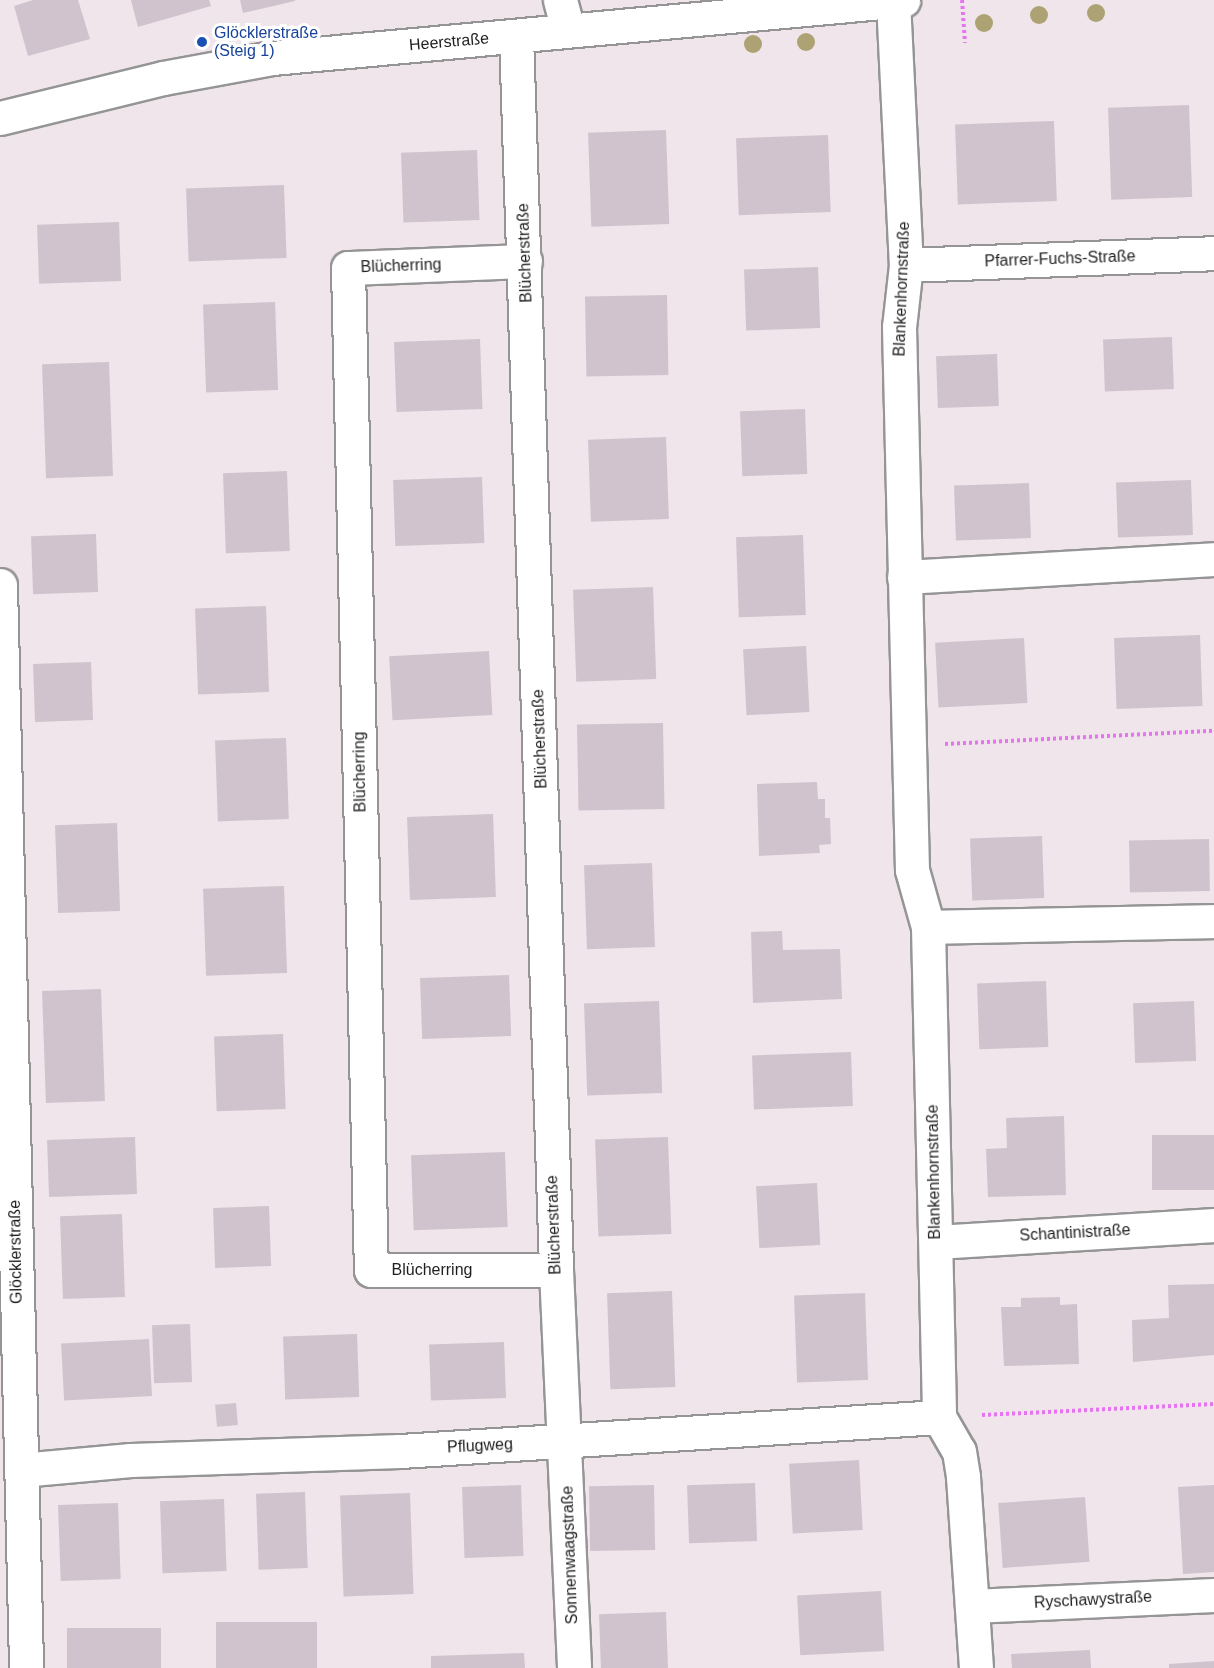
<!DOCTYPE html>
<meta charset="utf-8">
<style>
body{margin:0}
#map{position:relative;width:1214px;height:1668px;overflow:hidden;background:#efe5ea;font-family:Helvetica,sans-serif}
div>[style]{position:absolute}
.building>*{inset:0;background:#d1c3cd;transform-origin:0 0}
.path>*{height:4px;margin-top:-2px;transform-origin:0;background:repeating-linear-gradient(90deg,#e674f1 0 3px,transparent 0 6px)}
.roads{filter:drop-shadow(2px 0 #959595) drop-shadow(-2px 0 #959595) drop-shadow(0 2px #959595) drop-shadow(0 -2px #959595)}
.minor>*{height:33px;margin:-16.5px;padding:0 16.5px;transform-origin:16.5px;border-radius:16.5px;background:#fff}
.trees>*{width:18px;height:18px;margin:-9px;border-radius:50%;background:#ada273}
.dots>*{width:16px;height:16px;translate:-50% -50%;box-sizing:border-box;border:3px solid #fff;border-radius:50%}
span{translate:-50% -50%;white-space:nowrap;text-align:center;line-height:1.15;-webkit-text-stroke:6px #fff;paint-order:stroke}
.transit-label{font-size:16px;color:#164399}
.left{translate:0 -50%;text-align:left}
.street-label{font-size:16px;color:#1e1e1e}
</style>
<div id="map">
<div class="building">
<div style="clip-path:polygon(33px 0,78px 0,90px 39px,28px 56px,14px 6px)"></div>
<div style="clip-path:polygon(131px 0,209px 0,211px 6px,138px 27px)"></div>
<div style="clip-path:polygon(240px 0,295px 0,295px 1px,243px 13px)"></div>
<div style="left:1189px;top:105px;width:92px;height:81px;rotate:88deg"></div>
<div style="left:1054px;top:121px;width:80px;height:99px;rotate:88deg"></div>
<div style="left:666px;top:130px;width:94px;height:78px;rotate:88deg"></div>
<div style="left:828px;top:135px;width:77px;height:92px;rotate:88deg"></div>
<div style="left:477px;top:150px;width:70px;height:76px;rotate:88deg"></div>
<div style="left:284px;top:185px;width:73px;height:98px;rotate:88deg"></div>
<div style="left:119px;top:222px;width:59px;height:82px;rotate:88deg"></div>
<div style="left:818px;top:267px;width:61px;height:74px;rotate:88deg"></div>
<div style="left:667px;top:295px;width:80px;height:82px;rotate:89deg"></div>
<div style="left:275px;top:302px;width:88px;height:72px;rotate:88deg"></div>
<div style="left:1172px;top:337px;width:52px;height:69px;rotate:88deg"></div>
<div style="left:480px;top:339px;width:70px;height:86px;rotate:88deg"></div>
<div style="left:997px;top:354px;width:52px;height:61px;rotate:88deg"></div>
<div style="left:109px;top:362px;width:114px;height:67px;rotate:88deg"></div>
<div style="left:805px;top:409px;width:65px;height:65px;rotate:88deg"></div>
<div style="left:666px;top:437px;width:82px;height:78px;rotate:88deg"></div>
<div style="left:287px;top:471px;width:80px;height:64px;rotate:88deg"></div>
<div style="left:482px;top:477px;width:66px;height:89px;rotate:88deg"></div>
<div style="left:1191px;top:480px;width:55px;height:75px;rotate:88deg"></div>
<div style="left:1029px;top:483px;width:55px;height:75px;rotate:88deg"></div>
<div style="left:96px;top:534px;width:58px;height:65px;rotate:88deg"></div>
<div style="left:803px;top:535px;width:80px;height:67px;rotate:88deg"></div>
<div style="left:653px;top:587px;width:92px;height:80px;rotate:88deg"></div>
<div style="left:266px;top:606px;width:86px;height:71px;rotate:88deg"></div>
<div style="left:1200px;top:635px;width:71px;height:86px;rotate:88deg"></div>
<div style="left:1024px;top:638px;width:65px;height:89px;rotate:87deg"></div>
<div style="left:806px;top:646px;width:66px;height:63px;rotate:87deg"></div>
<div style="left:489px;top:651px;width:64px;height:100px;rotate:87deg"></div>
<div style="left:91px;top:662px;width:58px;height:58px;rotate:88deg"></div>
<div style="left:663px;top:723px;width:86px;height:86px;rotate:89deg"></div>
<div style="left:286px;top:738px;width:81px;height:71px;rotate:88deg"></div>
<div style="clip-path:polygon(817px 782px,818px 799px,825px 799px,825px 818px,830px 818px,831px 844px,819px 845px,820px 853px,759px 856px,757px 784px)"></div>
<div style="left:493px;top:814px;width:83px;height:86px;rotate:88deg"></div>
<div style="left:117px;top:823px;width:88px;height:62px;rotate:88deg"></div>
<div style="left:1042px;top:836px;width:62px;height:72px;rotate:88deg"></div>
<div style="left:1209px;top:839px;width:52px;height:80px;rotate:89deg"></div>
<div style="left:652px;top:863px;width:84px;height:68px;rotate:88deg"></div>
<div style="left:284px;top:886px;width:87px;height:81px;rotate:88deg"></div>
<div style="clip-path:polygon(782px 931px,783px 950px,840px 949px,842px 999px,753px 1003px,751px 932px)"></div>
<div style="left:509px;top:975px;width:61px;height:89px;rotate:88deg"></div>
<div style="left:1046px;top:981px;width:66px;height:69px;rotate:88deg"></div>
<div style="left:101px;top:989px;width:112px;height:59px;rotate:88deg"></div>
<div style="left:659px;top:1001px;width:92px;height:75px;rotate:88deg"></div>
<div style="left:1194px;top:1001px;width:60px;height:61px;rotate:88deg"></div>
<div style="left:283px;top:1034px;width:75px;height:69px;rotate:88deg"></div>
<div style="left:851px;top:1052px;width:54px;height:99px;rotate:88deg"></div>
<div style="clip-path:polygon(1064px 1116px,1066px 1195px,988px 1197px,986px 1149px,1007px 1148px,1006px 1118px)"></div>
<div style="left:1214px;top:1135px;width:55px;height:62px;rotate:90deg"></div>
<div style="left:135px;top:1137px;width:57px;height:88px;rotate:88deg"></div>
<div style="left:668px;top:1137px;width:97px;height:73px;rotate:88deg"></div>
<div style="left:505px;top:1152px;width:75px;height:94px;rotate:88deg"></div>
<div style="left:817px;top:1183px;width:62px;height:61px;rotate:87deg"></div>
<div style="left:269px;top:1206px;width:60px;height:56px;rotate:88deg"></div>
<div style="left:122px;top:1214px;width:83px;height:62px;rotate:88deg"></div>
<div style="clip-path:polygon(1214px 1284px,1214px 1355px,1133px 1362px,1132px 1320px,1169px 1318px,1168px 1285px)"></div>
<div style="left:672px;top:1291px;width:96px;height:65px;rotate:88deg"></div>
<div style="left:865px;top:1293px;width:87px;height:71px;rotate:88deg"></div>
<div style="clip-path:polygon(1060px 1297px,1060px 1305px,1077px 1304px,1079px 1364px,1004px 1366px,1001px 1307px,1021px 1307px,1021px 1298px)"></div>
<div style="left:190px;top:1324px;width:58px;height:38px;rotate:88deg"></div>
<div style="left:357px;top:1334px;width:63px;height:74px;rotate:88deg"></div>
<div style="left:149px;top:1339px;width:57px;height:88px;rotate:87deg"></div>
<div style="left:504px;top:1342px;width:56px;height:75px;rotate:88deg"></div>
<div style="left:236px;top:1403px;width:22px;height:21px;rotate:85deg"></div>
<div style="left:859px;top:1460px;width:70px;height:70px;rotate:87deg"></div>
<div style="left:755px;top:1483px;width:58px;height:68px;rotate:88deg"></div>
<div style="left:521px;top:1485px;width:71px;height:59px;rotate:88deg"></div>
<div style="left:654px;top:1485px;width:65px;height:65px;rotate:89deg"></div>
<div style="clip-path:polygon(1214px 1485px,1214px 1572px,1183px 1574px,1178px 1487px)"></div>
<div style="left:305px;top:1492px;width:76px;height:49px;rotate:88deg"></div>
<div style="left:410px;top:1493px;width:101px;height:70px;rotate:88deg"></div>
<div style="left:1085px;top:1497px;width:65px;height:87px;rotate:86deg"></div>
<div style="left:224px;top:1499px;width:72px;height:64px;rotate:88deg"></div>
<div style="left:118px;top:1503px;width:76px;height:60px;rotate:88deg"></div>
<div style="left:881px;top:1591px;width:60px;height:84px;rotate:87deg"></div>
<div style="left:666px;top:1612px;width:56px;height:67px;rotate:88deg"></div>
<div style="left:317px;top:1622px;width:46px;height:101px;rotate:90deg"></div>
<div style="left:67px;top:1628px;width:94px;height:40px"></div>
<div style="clip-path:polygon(1090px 1650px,1091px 1668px,1012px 1668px,1011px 1654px)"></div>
<div style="clip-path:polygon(524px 1653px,525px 1668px,431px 1668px,431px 1656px)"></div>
<div style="clip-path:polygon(1214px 1661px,1214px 1668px,1169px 1668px,1169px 1664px)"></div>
</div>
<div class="path">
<div style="left:962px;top:0;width:43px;rotate:86deg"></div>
<div style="left:945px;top:744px;width:269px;rotate:-2.8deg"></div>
<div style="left:982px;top:1415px;width:232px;rotate:-2.7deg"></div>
</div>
<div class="roads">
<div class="minor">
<div style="left:560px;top:0;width:31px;rotate:75deg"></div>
<div style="left:893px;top:1px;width:264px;rotate:87.2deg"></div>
<div style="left:906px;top:265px;width:62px;rotate:96.4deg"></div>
<div style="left:899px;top:327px;width:543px;rotate:88.63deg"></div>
<div style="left:912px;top:870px;width:59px;rotate:74.3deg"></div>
<div style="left:928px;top:927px;width:490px;rotate:88.7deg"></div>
<div style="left:939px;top:1417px;width:39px;rotate:60deg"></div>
<div style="left:959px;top:1451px;width:26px;rotate:81deg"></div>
<div style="left:963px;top:1477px;width:191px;rotate:86.1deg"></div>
<div style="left:516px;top:36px;width:1235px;rotate:88.14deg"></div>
<div style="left:556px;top:1270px;width:398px;rotate:87.4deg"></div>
<div style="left:0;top:118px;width:168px;rotate:-13.8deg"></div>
<div style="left:163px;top:78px;width:111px;rotate:-10.4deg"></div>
<div style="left:272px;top:58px;width:634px;rotate:-5.25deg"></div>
<div style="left:525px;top:261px;width:177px;rotate:177.7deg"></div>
<div style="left:348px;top:268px;width:1002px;rotate:88.69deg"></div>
<div style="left:371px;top:1270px;width:185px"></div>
<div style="left:906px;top:265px;width:308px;rotate:-2.2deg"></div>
<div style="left:904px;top:577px;width:311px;rotate:-3.3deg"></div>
<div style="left:0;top:585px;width:1083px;rotate:88.62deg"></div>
<div style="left:928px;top:927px;width:286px;rotate:-1.2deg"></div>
<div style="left:936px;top:1242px;width:279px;rotate:-3.5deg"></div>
<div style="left:21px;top:1470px;width:110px;rotate:-5.2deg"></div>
<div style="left:131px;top:1460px;width:269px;rotate:-1.9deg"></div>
<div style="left:400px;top:1451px;width:540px;rotate:-3.61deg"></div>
<div style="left:972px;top:1606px;width:242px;rotate:-2.6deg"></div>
</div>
</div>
<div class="trees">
<div style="left:1096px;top:13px"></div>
<div style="left:1039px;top:15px"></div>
<div style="left:984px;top:23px"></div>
<div style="left:806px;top:42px"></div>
<div style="left:753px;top:44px"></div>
</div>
<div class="dots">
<div style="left:202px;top:42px;background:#1a4fb4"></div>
</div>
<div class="transit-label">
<span class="left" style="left:214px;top:42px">Glöcklerstraße<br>(Steig 1)</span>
</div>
<div class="street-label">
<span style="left:449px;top:42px;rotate:-5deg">Heerstraße</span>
<span style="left:525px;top:253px;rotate:-92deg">Blücherstraße</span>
<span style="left:1060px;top:259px;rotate:-2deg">Pfarrer-Fuchs-Straße</span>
<span style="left:401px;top:266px;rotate:-2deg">Blücherring</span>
<span style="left:902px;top:289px;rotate:-88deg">Blankenhornstraße</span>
<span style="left:540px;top:739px;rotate:-92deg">Blücherstraße</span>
<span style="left:360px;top:772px;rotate:-91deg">Blücherring</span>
<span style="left:934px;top:1172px;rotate:-91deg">Blankenhornstraße</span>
<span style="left:554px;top:1225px;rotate:-92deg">Blücherstraße</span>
<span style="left:1075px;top:1233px;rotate:-3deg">Schantinistraße</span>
<span style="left:16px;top:1252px;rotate:-91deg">Glöcklerstraße</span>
<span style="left:432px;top:1270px">Blücherring</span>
<span style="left:480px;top:1446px;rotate:-3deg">Pflugweg</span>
<span style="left:570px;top:1555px;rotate:-92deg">Sonnenwaagstraße</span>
<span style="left:1093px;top:1600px;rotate:-3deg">Ryschawystraße</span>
</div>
</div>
